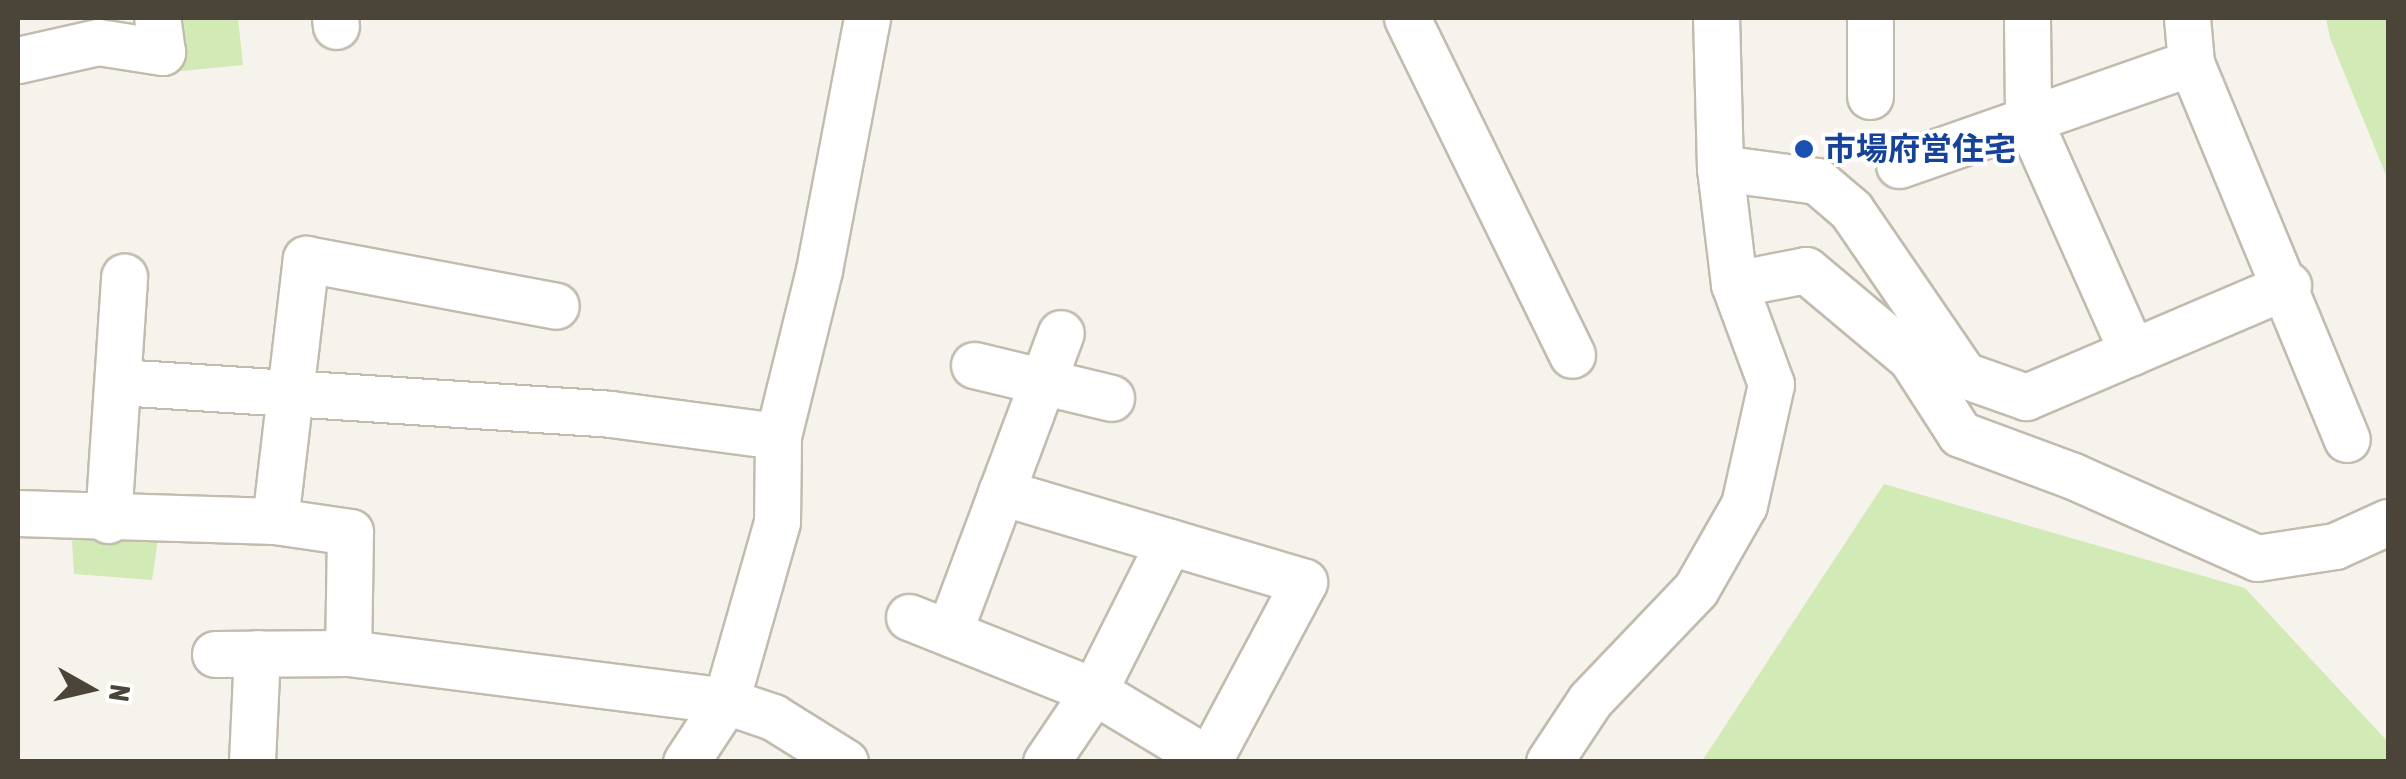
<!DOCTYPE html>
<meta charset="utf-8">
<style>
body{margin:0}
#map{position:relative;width:2406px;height:779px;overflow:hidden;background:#f6f3ec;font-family:"Asap Condensed","Noto Sans JP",sans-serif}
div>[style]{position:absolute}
.green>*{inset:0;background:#d2eab5}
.roads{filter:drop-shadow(2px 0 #c2bbae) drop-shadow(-2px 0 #c2bbae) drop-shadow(0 2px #c2bbae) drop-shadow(0 -2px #c2bbae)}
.minor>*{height:45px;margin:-22.5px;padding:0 22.5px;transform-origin:22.5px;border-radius:22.5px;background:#fff}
.dots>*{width:28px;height:28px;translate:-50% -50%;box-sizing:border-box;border:5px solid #fff;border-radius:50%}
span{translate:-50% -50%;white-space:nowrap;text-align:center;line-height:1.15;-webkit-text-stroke:8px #fff;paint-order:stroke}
.transit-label{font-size:32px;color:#164399;font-weight:700}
.left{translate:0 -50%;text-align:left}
.frame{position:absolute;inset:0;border:20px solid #4b4439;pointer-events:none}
.north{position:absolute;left:40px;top:639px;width:100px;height:100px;-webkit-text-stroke:8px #fff;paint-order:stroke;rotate:98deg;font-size:28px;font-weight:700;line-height:40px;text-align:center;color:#4b4439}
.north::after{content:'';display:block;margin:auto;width:35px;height:45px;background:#4b4439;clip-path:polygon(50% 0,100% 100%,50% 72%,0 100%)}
</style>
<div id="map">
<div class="green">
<div style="clip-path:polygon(166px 18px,238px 18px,243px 65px,182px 71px,171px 58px)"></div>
<div style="clip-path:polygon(2326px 18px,2388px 18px,2388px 180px,2330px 38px)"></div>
<div style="clip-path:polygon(1884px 484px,2245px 588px,2388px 742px,2388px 761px,1702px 761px)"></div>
<div style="clip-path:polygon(100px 528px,159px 532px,152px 580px,74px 574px,72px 541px)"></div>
</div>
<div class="roads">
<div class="minor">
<div style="left:335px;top:18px;width:8px;rotate:83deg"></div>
<div style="left:1407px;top:18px;width:375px;rotate:63.9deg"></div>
<div style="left:1870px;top:18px;width:78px;rotate:90deg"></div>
<div style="left:2027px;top:18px;width:100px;rotate:89.4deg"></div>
<div style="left:2028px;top:118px;width:256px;rotate:66deg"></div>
<div style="left:2187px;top:18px;width:45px;rotate:84.9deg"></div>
<div style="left:2191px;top:63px;width:407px;rotate:67.5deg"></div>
<div style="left:18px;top:60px;width:82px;rotate:-12.7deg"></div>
<div style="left:98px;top:42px;width:65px;rotate:8.9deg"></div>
<div style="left:162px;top:52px;width:34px;rotate:-98deg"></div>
<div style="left:1899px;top:165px;width:309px;rotate:-19.3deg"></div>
<div style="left:1720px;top:168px;width:98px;rotate:7.6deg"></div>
<div style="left:1817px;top:181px;width:45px;rotate:40.5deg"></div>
<div style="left:1851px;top:210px;width:200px;rotate:55.6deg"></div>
<div style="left:1964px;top:375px;width:66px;rotate:19.5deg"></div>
<div style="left:2026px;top:397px;width:285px;rotate:-23.1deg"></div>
<div style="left:1734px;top:284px;width:73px;rotate:-11deg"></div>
<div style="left:1806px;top:270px;width:137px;rotate:40deg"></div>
<div style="left:1911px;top:358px;width:90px;rotate:57.2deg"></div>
<div style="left:1960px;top:434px;width:121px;rotate:20.4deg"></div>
<div style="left:2073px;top:476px;width:201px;rotate:24deg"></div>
<div style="left:2257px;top:558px;width:79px;rotate:-8.7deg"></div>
<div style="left:2335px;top:546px;width:58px;rotate:-24.4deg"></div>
<div style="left:974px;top:365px;width:141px;rotate:13.5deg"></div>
<div style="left:119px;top:382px;width:492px;rotate:3.7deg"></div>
<div style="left:610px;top:414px;width:169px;rotate:7.5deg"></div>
<div style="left:1001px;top:492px;width:316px;rotate:16.5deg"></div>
<div style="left:1304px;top:582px;width:204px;rotate:118.1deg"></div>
<div style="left:18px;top:513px;width:257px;rotate:1.8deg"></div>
<div style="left:275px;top:521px;width:76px;rotate:8.3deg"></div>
<div style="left:350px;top:532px;width:121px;rotate:90.9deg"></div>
<div style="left:348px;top:653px;width:381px;rotate:7.2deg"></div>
<div style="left:726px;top:701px;width:50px;rotate:18.8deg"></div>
<div style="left:773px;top:717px;width:85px;rotate:32deg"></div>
<div style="left:108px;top:520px;width:244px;rotate:-86.2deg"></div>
<div style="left:275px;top:521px;width:264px;rotate:-83.3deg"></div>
<div style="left:306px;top:259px;width:254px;rotate:10.6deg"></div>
<div style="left:909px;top:617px;width:199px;rotate:21.8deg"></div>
<div style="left:1094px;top:691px;width:134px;rotate:31deg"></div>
<div style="left:949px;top:632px;width:319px;rotate:-69.5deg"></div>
<div style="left:215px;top:654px;width:133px;rotate:-0.4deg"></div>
<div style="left:252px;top:762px;width:109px;rotate:-87.4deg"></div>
<div style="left:686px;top:762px;width:73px;rotate:-56.7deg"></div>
<div style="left:726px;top:701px;width:186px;rotate:-74.1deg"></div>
<div style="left:777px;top:522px;width:86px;rotate:-89.3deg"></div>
<div style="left:778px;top:436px;width:171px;rotate:-76.1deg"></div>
<div style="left:819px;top:270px;width:257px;rotate:-79.2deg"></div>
<div style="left:1046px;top:762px;width:86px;rotate:-55.9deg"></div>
<div style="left:1094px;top:691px;width:167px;rotate:-63.3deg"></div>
<div style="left:1549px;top:762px;width:74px;rotate:-56.5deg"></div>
<div style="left:1590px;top:700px;width:153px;rotate:-46.3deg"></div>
<div style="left:1696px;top:589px;width:97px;rotate:-60.3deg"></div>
<div style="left:1744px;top:505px;width:124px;rotate:-77.4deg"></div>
<div style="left:1771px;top:384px;width:107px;rotate:-110.3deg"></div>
<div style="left:1734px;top:284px;width:117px;rotate:-96.9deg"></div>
<div style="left:1720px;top:168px;width:150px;rotate:-91.5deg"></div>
</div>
</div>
<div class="dots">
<div style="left:1804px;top:149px;background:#1a4fb4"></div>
</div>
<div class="transit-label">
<span class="left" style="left:1824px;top:149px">市場府営住宅</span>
</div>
<div class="frame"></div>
<div class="north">N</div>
</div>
